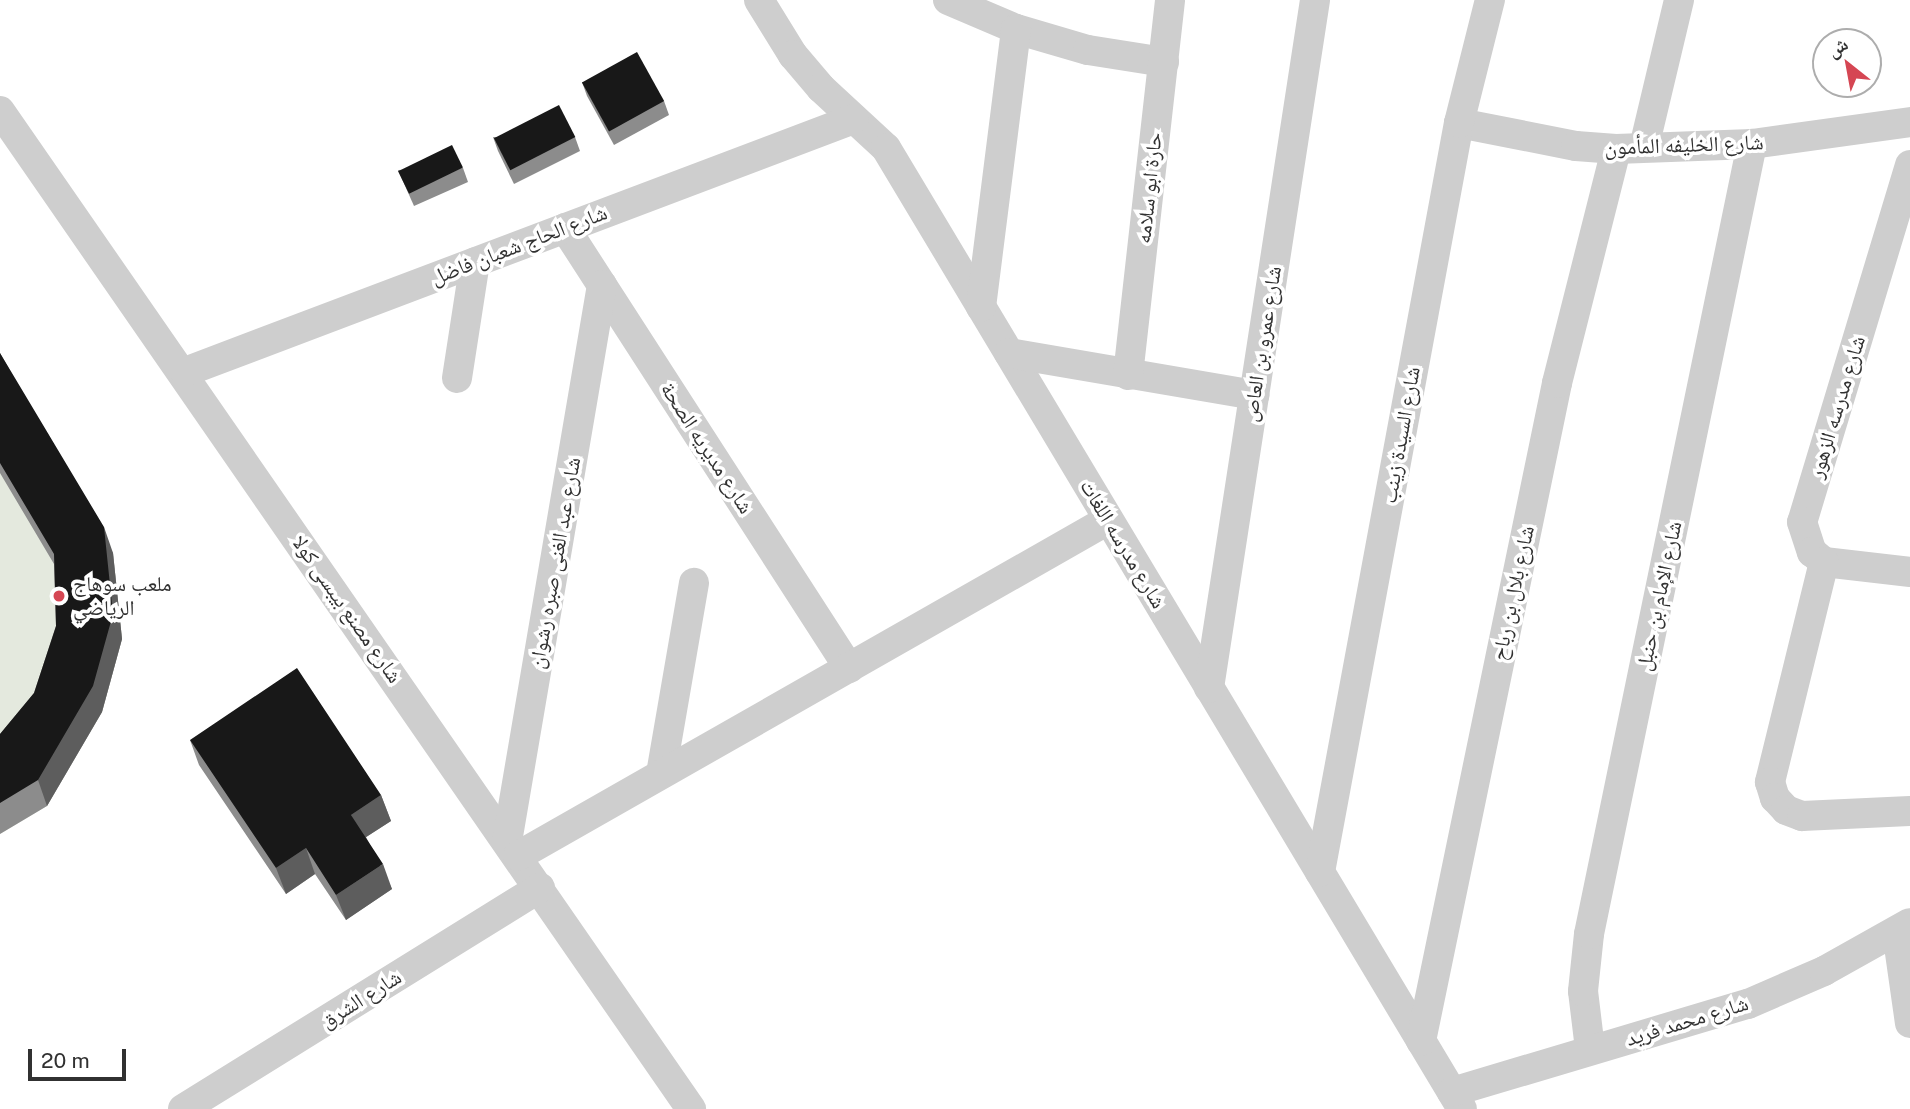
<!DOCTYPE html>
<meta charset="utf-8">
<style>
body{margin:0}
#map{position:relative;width:1910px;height:1109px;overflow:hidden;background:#fff;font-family:"Public Sans","Noto Naskh Arabic",sans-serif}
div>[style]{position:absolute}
.green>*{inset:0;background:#e4e9de}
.minor>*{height:30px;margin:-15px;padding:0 15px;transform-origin:15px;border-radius:15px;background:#cecece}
.wall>*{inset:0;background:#8c8c8c}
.shaded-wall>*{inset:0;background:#5d5d5d}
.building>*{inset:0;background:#181818;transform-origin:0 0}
.dots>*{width:19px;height:19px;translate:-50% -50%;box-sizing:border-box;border:4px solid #fff;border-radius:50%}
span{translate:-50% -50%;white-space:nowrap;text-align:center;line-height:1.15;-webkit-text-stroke:7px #fff;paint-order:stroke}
.street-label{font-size:21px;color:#313131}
.poi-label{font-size:21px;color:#313131}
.left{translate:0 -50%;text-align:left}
.north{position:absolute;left:1812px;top:28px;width:70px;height:70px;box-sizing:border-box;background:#fff;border:2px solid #adadad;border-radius:50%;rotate:329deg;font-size:19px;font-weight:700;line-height:28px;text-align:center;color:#313131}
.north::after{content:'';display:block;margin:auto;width:24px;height:32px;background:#d54653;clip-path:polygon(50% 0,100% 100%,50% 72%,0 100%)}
.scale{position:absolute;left:28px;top:1049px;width:98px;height:32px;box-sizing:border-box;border:4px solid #313131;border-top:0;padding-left:9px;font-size:21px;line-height:24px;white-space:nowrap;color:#313131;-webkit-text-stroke:5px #fff;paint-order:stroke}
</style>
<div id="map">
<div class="green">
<div style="clip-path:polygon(0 363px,113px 553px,122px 639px,102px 712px,47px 806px,0 834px)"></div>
</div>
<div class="minor">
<div style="left:759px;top:0;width:65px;rotate:58.3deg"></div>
<div style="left:793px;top:55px;width:43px;rotate:49.7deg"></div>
<div style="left:821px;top:88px;width:88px;rotate:42.7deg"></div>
<div style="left:886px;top:148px;width:1120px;rotate:59.06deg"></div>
<div style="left:948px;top:0;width:74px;rotate:23.1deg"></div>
<div style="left:1016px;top:29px;width:75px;rotate:16.3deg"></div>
<div style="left:1088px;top:50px;width:77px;rotate:9deg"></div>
<div style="left:0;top:111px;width:1214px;rotate:55.3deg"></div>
<div style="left:1459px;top:123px;width:119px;rotate:11.1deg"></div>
<div style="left:1576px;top:146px;width:40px;rotate:4.3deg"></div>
<div style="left:1616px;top:149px;width:136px;rotate:-2.1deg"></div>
<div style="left:1752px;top:144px;width:160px;rotate:-7.9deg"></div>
<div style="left:1644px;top:147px;width:151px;rotate:-76.6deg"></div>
<div style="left:1910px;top:165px;width:373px;rotate:106.8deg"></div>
<div style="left:1802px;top:522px;width:32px;rotate:72deg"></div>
<div style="left:1812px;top:552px;width:16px;rotate:40deg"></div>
<div style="left:1824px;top:562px;width:87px;rotate:6.6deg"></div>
<div style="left:565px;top:228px;width:524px;rotate:57.16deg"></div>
<div style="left:981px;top:307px;width:280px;rotate:-82.8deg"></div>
<div style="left:1009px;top:353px;width:249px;rotate:9.7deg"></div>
<div style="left:185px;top:372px;width:715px;rotate:-20.72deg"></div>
<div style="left:1128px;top:375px;width:377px;rotate:-83.6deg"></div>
<div style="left:457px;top:378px;width:117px;rotate:-81.2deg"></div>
<div style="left:1824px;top:562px;width:227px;rotate:103.8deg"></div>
<div style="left:1770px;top:782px;width:17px;rotate:73deg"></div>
<div style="left:1775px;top:798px;width:16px;rotate:47deg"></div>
<div style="left:1786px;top:810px;width:17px;rotate:21deg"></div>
<div style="left:1802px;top:816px;width:108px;rotate:-2.7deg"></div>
<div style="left:1209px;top:688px;width:696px;rotate:-81.24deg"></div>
<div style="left:661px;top:774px;width:194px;rotate:-80.2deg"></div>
<div style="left:507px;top:842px;width:565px;rotate:-80.32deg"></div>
<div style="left:518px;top:856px;width:679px;rotate:-29.66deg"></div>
<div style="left:1320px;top:872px;width:762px;rotate:-79.49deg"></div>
<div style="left:1459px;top:123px;width:127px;rotate:-75.9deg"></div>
<div style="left:1897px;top:932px;width:92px;rotate:81.9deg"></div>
<div style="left:1421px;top:1041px;width:672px;rotate:-78.32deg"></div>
<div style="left:1557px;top:383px;width:241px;rotate:-75.8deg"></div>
<div style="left:1590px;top:1049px;width:58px;rotate:-96.9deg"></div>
<div style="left:1583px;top:991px;width:57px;rotate:-84deg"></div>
<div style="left:1589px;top:934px;width:807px;rotate:-78.34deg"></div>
<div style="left:1452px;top:1092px;width:309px;rotate:-16.6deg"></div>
<div style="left:1748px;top:1004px;width:83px;rotate:-23.5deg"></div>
<div style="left:1824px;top:971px;width:98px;rotate:-29.2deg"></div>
<div style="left:183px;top:1109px;width:420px;rotate:-31.8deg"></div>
</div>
<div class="wall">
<div style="clip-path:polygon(582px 82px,664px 101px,669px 115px,614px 145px,587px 96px)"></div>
<div style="clip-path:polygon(493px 137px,575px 137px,580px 151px,514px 184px,498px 151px)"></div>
<div style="clip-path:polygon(463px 168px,468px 182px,414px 206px,398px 170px)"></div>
<div style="clip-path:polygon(0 353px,113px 553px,122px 639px,102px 712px,47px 806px,0 834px,0 734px,34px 693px,56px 626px,54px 564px,0 473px)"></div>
<div style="clip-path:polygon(190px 740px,381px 795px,391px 821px,366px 837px,392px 889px,346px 920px,315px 874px,286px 894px,199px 765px)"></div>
</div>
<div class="shaded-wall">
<div style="clip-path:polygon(104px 527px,113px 553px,122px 639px,102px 712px,47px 806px,38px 780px)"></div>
<div style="clip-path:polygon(381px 795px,391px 821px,360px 841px,351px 815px)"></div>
<div style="clip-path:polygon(306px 848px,315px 874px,286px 894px,276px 868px)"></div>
<div style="clip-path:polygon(383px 864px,392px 889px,346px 920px,336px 895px)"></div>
</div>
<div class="building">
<div style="left:637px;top:52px;width:56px;height:63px;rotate:61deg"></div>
<div style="left:559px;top:105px;width:36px;height:73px;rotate:63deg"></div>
<div style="left:452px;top:145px;width:25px;height:60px;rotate:64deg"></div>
<div style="clip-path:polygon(0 353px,104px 527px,113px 614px,93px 686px,38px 780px,0 803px,0 734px,34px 693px,56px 626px,54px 554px,0 463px)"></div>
<div style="clip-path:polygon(297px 668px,381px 795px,351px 815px,383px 864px,336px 895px,306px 848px,276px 868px,190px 740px)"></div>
</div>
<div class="dots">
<div style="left:59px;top:596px;background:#d54653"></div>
</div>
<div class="street-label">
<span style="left:1684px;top:145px;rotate:-2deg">شارع الخليفه المأمون</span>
<span style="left:1149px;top:188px;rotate:-84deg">حارة ابو سلامه</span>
<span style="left:519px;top:245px;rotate:-21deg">شارع الحاج شعبان فاضل</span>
<span style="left:1262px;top:344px;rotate:-81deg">شارع عمرو بن العاص</span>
<span style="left:1837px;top:407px;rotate:-73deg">شارع مدرسه الزهور</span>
<span style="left:1401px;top:435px;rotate:-80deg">شارع السيدة زينب</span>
<span style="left:707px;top:448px;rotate:57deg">شارع مديريه الصحة</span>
<span style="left:1123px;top:544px;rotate:59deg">شارع مدرسه اللغات</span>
<span style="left:555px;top:563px;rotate:-80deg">شارع عبد الغنى صبره رشوان</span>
<span style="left:1513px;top:593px;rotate:-78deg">شارع بلال بن رباح</span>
<span style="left:1659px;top:596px;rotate:-78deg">شارع الإمام بن حنبل</span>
<span style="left:347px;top:609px;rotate:55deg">شارع مصنع بيبسى كولا</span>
<span style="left:361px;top:999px;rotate:-32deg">شارع الشرق</span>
<span style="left:1687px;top:1021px;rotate:-17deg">شارع محمد فريد</span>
</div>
<div class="poi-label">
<span class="left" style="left:73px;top:596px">ملعب سوهاج<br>الرياضي</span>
</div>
<div class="north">ش</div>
<div class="scale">20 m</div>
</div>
